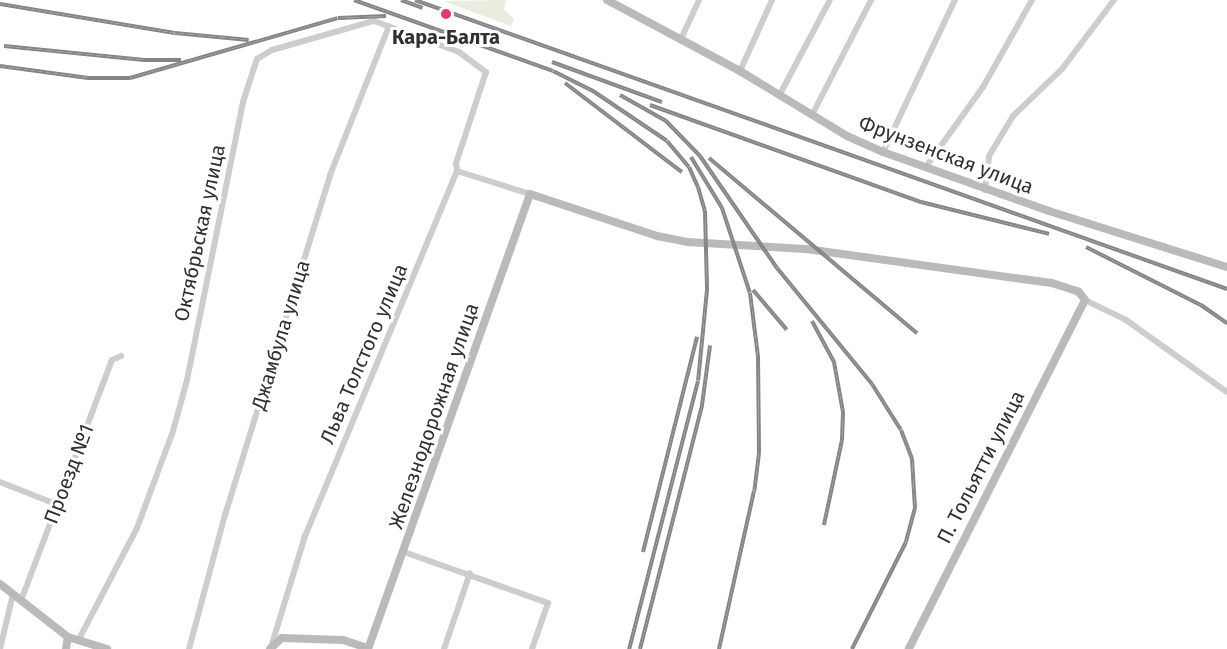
<!DOCTYPE html>
<meta charset="utf-8">
<style>
body{margin:0}
#map{position:relative;width:1227px;height:649px;overflow:hidden;background:#fff;font-family:"Fira Sans",sans-serif}
div>[style]{position:absolute}
.green>*{inset:0;background:#e9eddf}
.street>*{height:6px;margin:-3px;padding:0 3px;transform-origin:3px;border-radius:3px;background:#cdcdcd}
.secondary>*{height:8px;margin:-4px;padding:0 4px;transform-origin:4px;border-radius:4px;background:#bababa}
.rail>*{height:4px;margin-top:-2px;transform-origin:0;background:repeating-linear-gradient(90deg,#fff 0 4.5px,#858585 0 9px);box-sizing:border-box;border-block:2px solid #858585}
.dots>*{width:16px;height:16px;translate:-50% -50%;box-sizing:border-box;border:3px solid #fff;border-radius:50%}
span{translate:-50% -50%;white-space:nowrap;text-align:center;line-height:1.15;-webkit-text-stroke:6px #fff;paint-order:stroke}
.poi-label{font-size:20px;color:#303030;font-weight:700}
.street-label{font-size:20px;color:#303030}
</style>
<div id="map">
<div class="green">
<div style="clip-path:polygon(506px 0,504px 10px,514px 19px,511px 26px,443px 1px)"></div>
</div>
<div class="street">
<div style="left:681px;top:39px;width:43px;rotate:-65.2deg"></div>
<div style="left:740px;top:71px;width:78px;rotate:-65.7deg"></div>
<div style="left:780px;top:94px;width:106px;rotate:-62deg"></div>
<div style="left:813px;top:113px;width:127px;rotate:-62.8deg"></div>
<div style="left:883px;top:152px;width:168px;rotate:-64.7deg"></div>
<div style="left:925px;top:168px;width:100px;rotate:-54.4deg"></div>
<div style="left:983px;top:87px;width:100px;rotate:-60.6deg"></div>
<div style="left:457px;top:171px;width:77px;rotate:17.5deg"></div>
<div style="left:985px;top:190px;width:34px;rotate:-83deg"></div>
<div style="left:989px;top:156px;width:47px;rotate:-59deg"></div>
<div style="left:1013px;top:116px;width:68px;rotate:-43.8deg"></div>
<div style="left:1062px;top:69px;width:86px;rotate:-53deg"></div>
<div style="left:1085px;top:300px;width:46px;rotate:26deg"></div>
<div style="left:1126px;top:320px;width:124px;rotate:35.5deg"></div>
<div style="left:0;top:482px;width:62px;rotate:21.6deg"></div>
<div style="left:404px;top:552px;width:153px;rotate:19.5deg"></div>
<div style="left:548px;top:603px;width:49px;rotate:109.2deg"></div>
<div style="left:22px;top:598px;width:254px;rotate:-69.3deg"></div>
<div style="left:112px;top:360px;width:10px;rotate:-24deg"></div>
<div style="left:78px;top:641px;width:127px;rotate:-62.4deg"></div>
<div style="left:137px;top:528px;width:103px;rotate:-69.6deg"></div>
<div style="left:173px;top:431px;width:53px;rotate:-74.6deg"></div>
<div style="left:187px;top:380px;width:284px;rotate:-78.6deg"></div>
<div style="left:243px;top:102px;width:45px;rotate:-72deg"></div>
<div style="left:257px;top:59px;width:17px;rotate:-31deg"></div>
<div style="left:272px;top:50px;width:106px;rotate:-15.9deg"></div>
<div style="left:374px;top:21px;width:90px;rotate:20deg"></div>
<div style="left:459px;top:52px;width:34px;rotate:37deg"></div>
<div style="left:486px;top:72px;width:96px;rotate:108.2deg"></div>
<div style="left:456px;top:163px;width:8px;rotate:83deg"></div>
<div style="left:457px;top:171px;width:395px;rotate:112.6deg"></div>
<div style="left:305px;top:536px;width:113px;rotate:107deg"></div>
<div style="left:0;top:649px;width:57px;rotate:-76.7deg"></div>
<div style="left:189px;top:649px;width:139px;rotate:-75deg"></div>
<div style="left:225px;top:515px;width:356px;rotate:-72.8deg"></div>
<div style="left:330px;top:175px;width:160px;rotate:-68.4deg"></div>
<div style="left:444px;top:649px;width:80px;rotate:-71.1deg"></div>
</div>
<div class="secondary">
<div style="left:607px;top:0;width:151px;rotate:28.1deg"></div>
<div style="left:740px;top:71px;width:125px;rotate:31.3deg"></div>
<div style="left:847px;top:136px;width:39px;rotate:24deg"></div>
<div style="left:883px;top:152px;width:176px;rotate:19.6deg"></div>
<div style="left:1049px;top:211px;width:187px;rotate:17.5deg"></div>
<div style="left:0;top:584px;width:86px;rotate:37.9deg"></div>
<div style="left:68px;top:637px;width:41px;rotate:17.1deg"></div>
<div style="left:66px;top:649px;width:12px;rotate:-81deg"></div>
<div style="left:270px;top:649px;width:16px;rotate:-43deg"></div>
<div style="left:282px;top:638px;width:61px;rotate:1.9deg"></div>
<div style="left:343px;top:640px;width:26px;rotate:18deg"></div>
<div style="left:368px;top:649px;width:483px;rotate:-70.4deg"></div>
<div style="left:530px;top:194px;width:134px;rotate:18.3deg"></div>
<div style="left:657px;top:236px;width:31px;rotate:11deg"></div>
<div style="left:687px;top:242px;width:119px;rotate:3.4deg"></div>
<div style="left:806px;top:249px;width:248px;rotate:7.9deg"></div>
<div style="left:1052px;top:283px;width:28px;rotate:18deg"></div>
<div style="left:1079px;top:292px;width:10px;rotate:53deg"></div>
<div style="left:1085px;top:300px;width:391px;rotate:116.8deg"></div>
</div>
<div class="rail">
<div style="left:354px;top:0;width:211px;rotate:19.6deg"></div>
<div style="left:553px;top:71px;width:45px;rotate:26.6deg"></div>
<div style="left:593px;top:91px;width:89px;rotate:34deg"></div>
<div style="left:667px;top:141px;width:34px;rotate:50deg"></div>
<div style="left:689px;top:167px;width:22px;rotate:66deg"></div>
<div style="left:698px;top:187px;width:25px;rotate:74deg"></div>
<div style="left:705px;top:211px;width:79px;rotate:88.5deg"></div>
<div style="left:707px;top:290px;width:91px;rotate:95.6deg"></div>
<div style="left:698px;top:381px;width:277px;rotate:104.4deg"></div>
<div style="left:401px;top:0;width:23px;rotate:20deg"></div>
<div style="left:415px;top:0;width:862px;rotate:19.59deg"></div>
<div style="left:0;top:4px;width:177px;rotate:9.4deg"></div>
<div style="left:175px;top:33px;width:74px;rotate:5.4deg"></div>
<div style="left:4px;top:46px;width:141px;rotate:5.7deg"></div>
<div style="left:144px;top:60px;width:37px"></div>
<div style="left:552px;top:62px;width:117px;rotate:20deg"></div>
<div style="left:0;top:66px;width:89px;rotate:7.8deg"></div>
<div style="left:88px;top:78px;width:42px"></div>
<div style="left:130px;top:78px;width:216px;rotate:-16.1deg"></div>
<div style="left:338px;top:18px;width:48px;rotate:-2.4deg"></div>
<div style="left:565px;top:83px;width:147px;rotate:37.3deg"></div>
<div style="left:620px;top:95px;width:53px;rotate:29.5deg"></div>
<div style="left:666px;top:121px;width:49px;rotate:45.8deg"></div>
<div style="left:700px;top:156px;width:136px;rotate:55.5deg"></div>
<div style="left:777px;top:268px;width:150px;rotate:50.7deg"></div>
<div style="left:872px;top:384px;width:54px;rotate:57.8deg"></div>
<div style="left:901px;top:430px;width:31px;rotate:69deg"></div>
<div style="left:912px;top:459px;width:49px;rotate:86.5deg"></div>
<div style="left:915px;top:508px;width:35px;rotate:105deg"></div>
<div style="left:906px;top:542px;width:120px;rotate:116.8deg"></div>
<div style="left:650px;top:105px;width:288px;rotate:19.7deg"></div>
<div style="left:921px;top:202px;width:132px;rotate:14deg"></div>
<div style="left:691px;top:157px;width:60px;rotate:58.7deg"></div>
<div style="left:722px;top:208px;width:89px;rotate:71.8deg"></div>
<div style="left:750px;top:293px;width:64px;rotate:82.8deg"></div>
<div style="left:758px;top:356px;width:97px;rotate:89.4deg"></div>
<div style="left:759px;top:453px;width:38px;rotate:97deg"></div>
<div style="left:754px;top:491px;width:162px;rotate:102.5deg"></div>
<div style="left:709px;top:158px;width:272px;rotate:40.1deg"></div>
<div style="left:1086px;top:247px;width:129px;rotate:26.8deg"></div>
<div style="left:1201px;top:305px;width:32px;rotate:35deg"></div>
<div style="left:753px;top:290px;width:52px;rotate:49.6deg"></div>
<div style="left:812px;top:321px;width:47px;rotate:61.8deg"></div>
<div style="left:834px;top:362px;width:51px;rotate:79.8deg"></div>
<div style="left:843px;top:412px;width:28px;rotate:92deg"></div>
<div style="left:842px;top:440px;width:87px;rotate:102deg"></div>
<div style="left:643px;top:552px;width:222px;rotate:-75.9deg"></div>
<div style="left:640px;top:649px;width:252px;rotate:-75.7deg"></div>
<div style="left:702px;top:405px;width:60px;rotate:-82.3deg"></div>
</div>
<div class="dots">
<div style="left:446px;top:14px;background:#df3b64"></div>
</div>
<div class="poi-label">
<span style="left:446px;top:37px">Кара-Балта</span>
</div>
<div class="street-label">
<span style="left:946px;top:155px;rotate:21deg">Фрунзенская улица</span>
<span style="left:200px;top:233px;rotate:-78deg">Октябрьская улица</span>
<span style="left:281px;top:335px;rotate:-73deg">Джамбула улица</span>
<span style="left:364px;top:354px;rotate:-67deg">Льва Толстого улица</span>
<span style="left:434px;top:416px;rotate:-71deg">Железнодорожная улица</span>
<span style="left:981px;top:467px;rotate:-63deg">П. Тольятти улица</span>
<span style="left:69px;top:474px;rotate:-69deg">Проезд №1</span>
</div>
</div>
